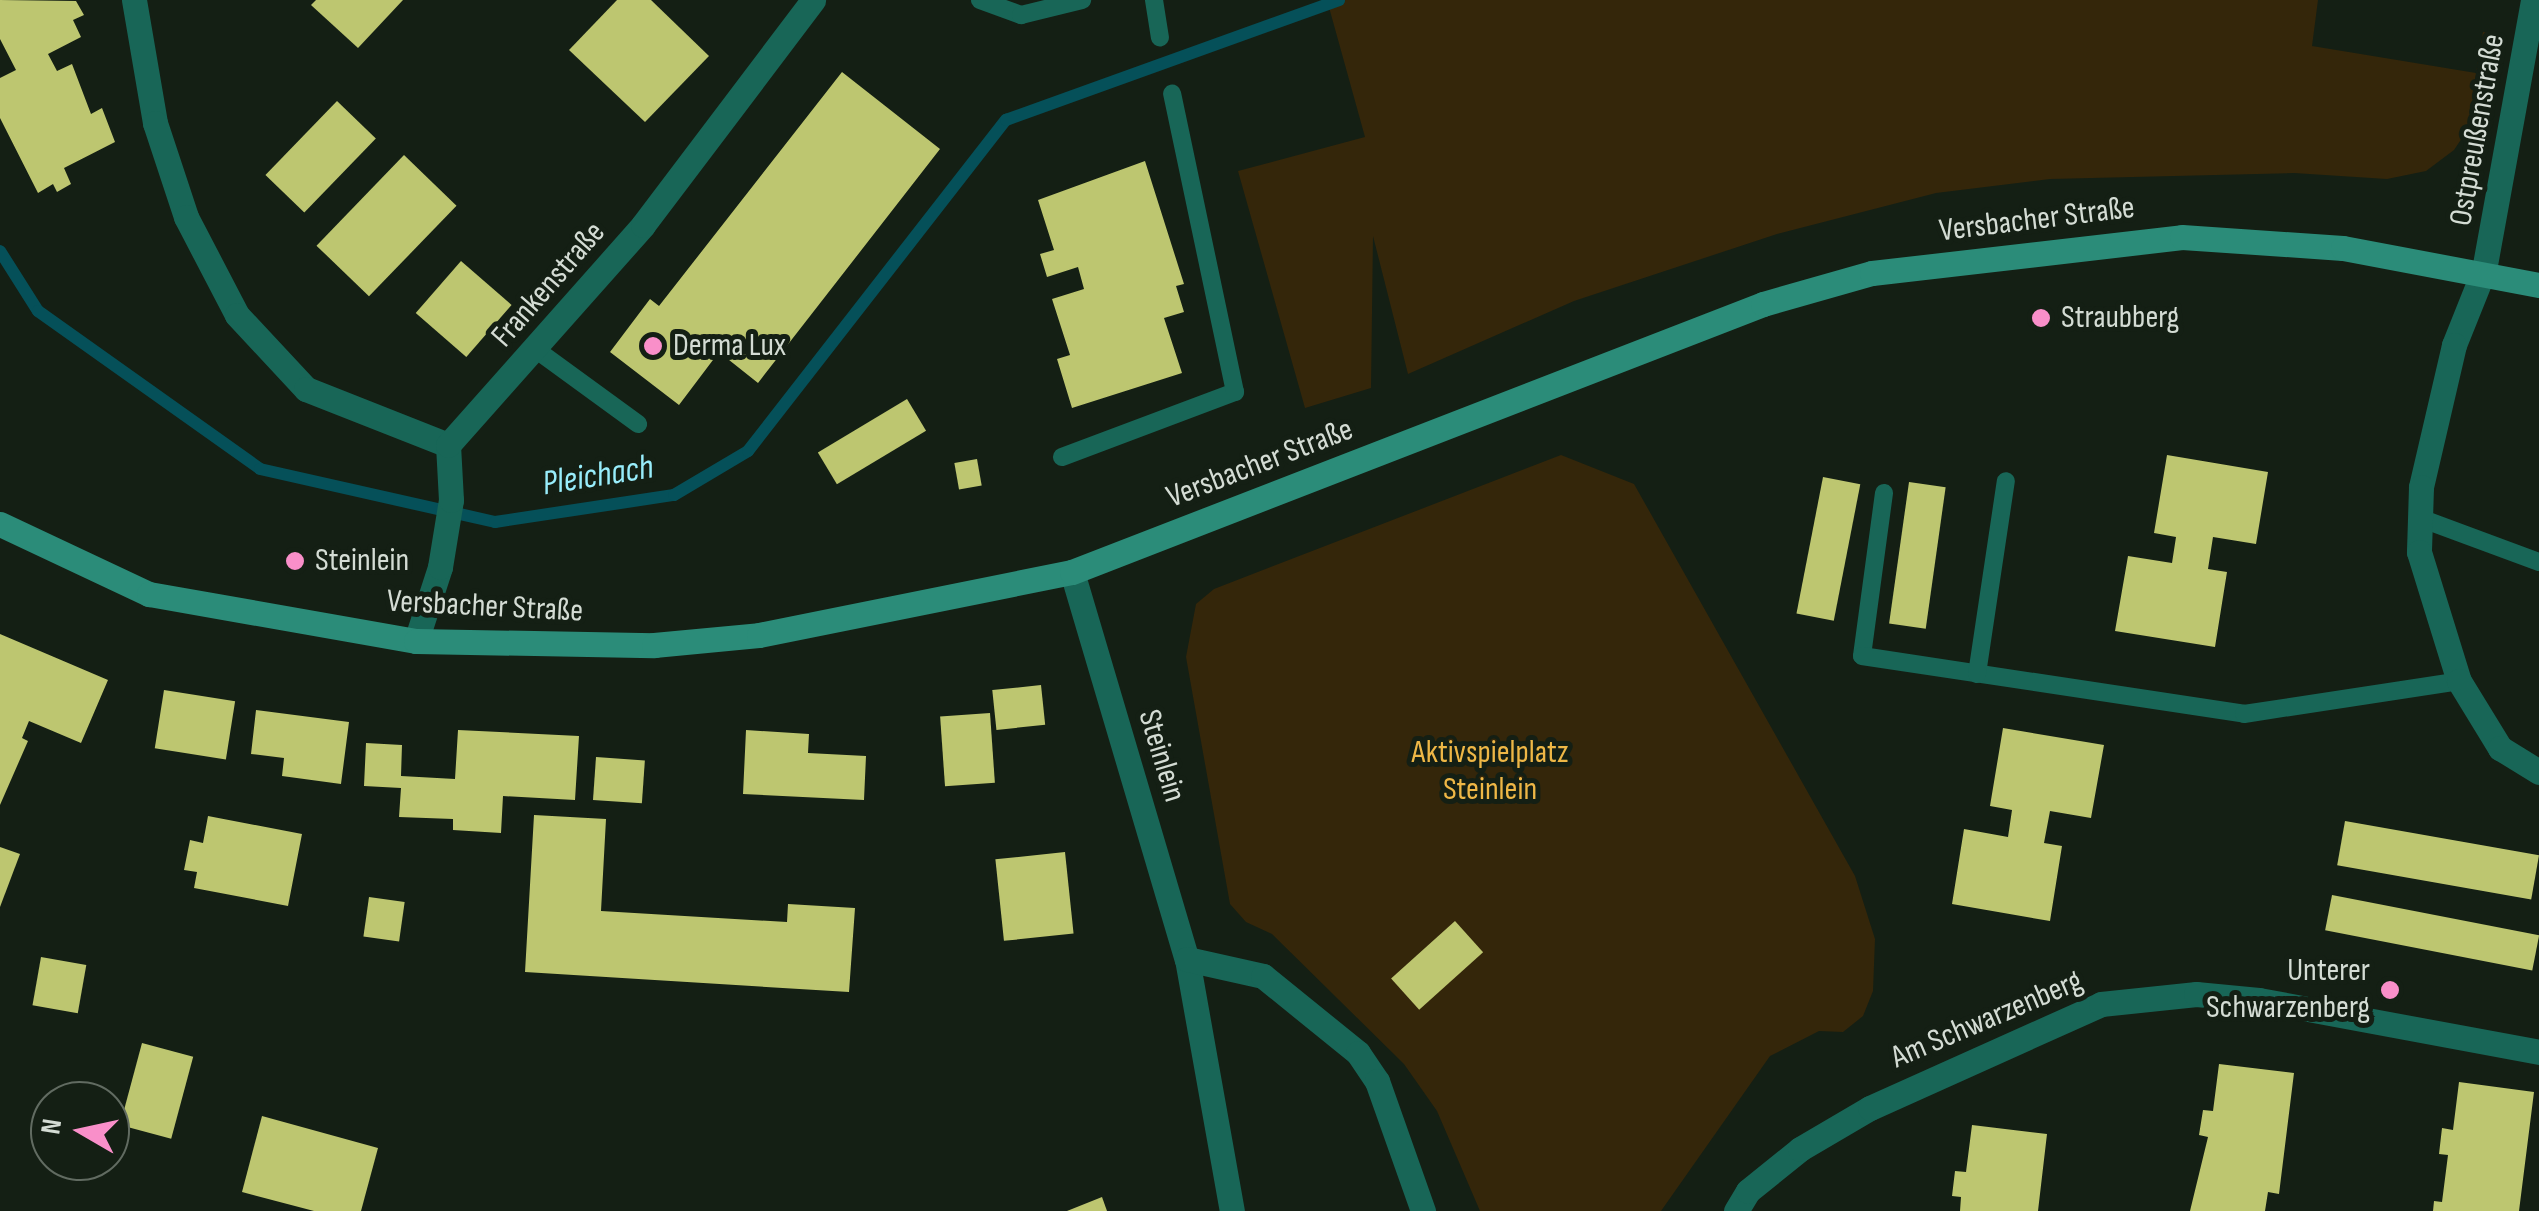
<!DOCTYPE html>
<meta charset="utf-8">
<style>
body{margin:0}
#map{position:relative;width:2539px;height:1211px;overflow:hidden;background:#141f14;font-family:"Sofia Sans Condensed",sans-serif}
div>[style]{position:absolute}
.green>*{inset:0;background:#34260a}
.stream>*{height:12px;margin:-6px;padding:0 6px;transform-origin:6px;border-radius:6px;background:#055059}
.building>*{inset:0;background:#bdc670;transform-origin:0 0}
.service>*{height:18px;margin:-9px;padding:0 9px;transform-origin:9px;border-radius:9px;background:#186657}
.minor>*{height:25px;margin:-12.5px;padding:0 12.5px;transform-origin:12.5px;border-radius:12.5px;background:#186657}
.tertiary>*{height:25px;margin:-12.5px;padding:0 12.5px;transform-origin:12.5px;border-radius:12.5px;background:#186657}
.secondary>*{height:25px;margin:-12.5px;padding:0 12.5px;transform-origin:12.5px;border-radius:12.5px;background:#2b8c79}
.dots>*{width:28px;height:28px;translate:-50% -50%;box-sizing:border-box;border:5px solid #141f14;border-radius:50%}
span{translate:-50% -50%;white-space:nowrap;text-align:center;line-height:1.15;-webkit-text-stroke:10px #141f14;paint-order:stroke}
.street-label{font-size:32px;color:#d4dcd4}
.poi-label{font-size:32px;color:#d4dcd4}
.left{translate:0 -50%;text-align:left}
.right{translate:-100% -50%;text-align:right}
.park-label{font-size:32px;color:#eeb746}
.water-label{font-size:35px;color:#98edfb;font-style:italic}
.north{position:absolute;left:30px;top:1081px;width:100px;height:100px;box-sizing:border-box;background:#141f14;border:2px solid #616b61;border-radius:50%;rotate:279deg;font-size:28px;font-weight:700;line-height:40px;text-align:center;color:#d4dcd4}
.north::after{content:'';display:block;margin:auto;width:35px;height:45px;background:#f98fc9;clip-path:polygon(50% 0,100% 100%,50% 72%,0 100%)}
</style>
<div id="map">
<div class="green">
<div style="clip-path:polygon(1327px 0,2318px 0,2312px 46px,2476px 73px,2483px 32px,2498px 34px,2472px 123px,2454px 150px,2426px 171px,2387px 179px,2294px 173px,2050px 179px,1936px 193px,1777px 234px,1574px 301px,1408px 374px,1373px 236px,1371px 388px,1305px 408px,1238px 171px,1365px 137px)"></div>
<div style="clip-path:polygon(1561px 455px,1634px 484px,1855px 876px,1875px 939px,1873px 991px,1863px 1016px,1843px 1032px,1819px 1031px,1770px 1056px,1661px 1211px,1480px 1211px,1437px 1111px,1404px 1064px,1272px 934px,1246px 922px,1230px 904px,1186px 657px,1196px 604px,1214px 589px)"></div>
</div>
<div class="stream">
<div style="left:0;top:251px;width:71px;rotate:57.7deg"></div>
<div style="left:38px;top:311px;width:272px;rotate:35.4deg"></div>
<div style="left:260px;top:469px;width:241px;rotate:12.7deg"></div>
<div style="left:495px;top:522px;width:181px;rotate:-8.6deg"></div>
<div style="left:674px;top:495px;width:86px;rotate:-30.7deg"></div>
<div style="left:748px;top:451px;width:420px;rotate:-52.1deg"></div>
<div style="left:1006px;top:120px;width:354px;rotate:-19.8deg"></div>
</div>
<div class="building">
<div style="clip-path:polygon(0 0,76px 1px,84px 15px,73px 20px,81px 37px,48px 54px,57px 71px,72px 64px,91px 114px,102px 108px,115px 142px,64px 168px,71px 184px,57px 192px,53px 184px,38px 193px,0 118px,0 78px,16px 70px,0 39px)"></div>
<div style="clip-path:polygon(316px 0,403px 0,358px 48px,311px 5px)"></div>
<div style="clip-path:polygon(617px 0,651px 0,709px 56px,645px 122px,569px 50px)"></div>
<div style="clip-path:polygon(842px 72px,940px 149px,758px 383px,719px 352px,679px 405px,610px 352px,650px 299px,659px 306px)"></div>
<div style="left:337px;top:101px;width:54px;height:103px;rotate:44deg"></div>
<div style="left:404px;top:155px;width:73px;height:126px;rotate:44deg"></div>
<div style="clip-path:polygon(1145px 161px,1184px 284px,1176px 286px,1184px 312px,1164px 318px,1182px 373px,1072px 408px,1057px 359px,1070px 355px,1052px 299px,1084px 289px,1078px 267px,1047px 277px,1040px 254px,1054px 250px,1038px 200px)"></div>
<div style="left:461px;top:261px;width:67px;height:69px;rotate:41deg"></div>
<div style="left:907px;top:399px;width:37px;height:104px;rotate:59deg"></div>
<div style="clip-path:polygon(2167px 455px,2268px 472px,2256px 544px,2213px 537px,2208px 569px,2227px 572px,2215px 647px,2115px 631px,2128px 556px,2172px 563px,2176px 537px,2154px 533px)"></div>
<div style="left:977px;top:459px;width:27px;height:23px;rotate:80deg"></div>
<div style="left:1823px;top:477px;width:38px;height:139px;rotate:11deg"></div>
<div style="left:1909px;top:482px;width:37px;height:143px;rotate:8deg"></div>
<div style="clip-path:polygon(0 634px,108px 680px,81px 743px,29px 721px,22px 738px,28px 741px,0 805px)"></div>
<div style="left:1041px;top:685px;width:40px;height:49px;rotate:84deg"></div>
<div style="left:164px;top:690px;width:72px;height:59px;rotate:9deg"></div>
<div style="clip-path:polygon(256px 710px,349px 722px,341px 784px,282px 776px,284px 758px,251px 754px)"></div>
<div style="left:990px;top:713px;width:70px;height:50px;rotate:86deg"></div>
<div style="clip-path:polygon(2003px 728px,2104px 745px,2091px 818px,2050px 811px,2044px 843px,2062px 846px,2050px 921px,1952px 904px,1964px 829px,2008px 837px,2012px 810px,1990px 806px)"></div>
<div style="clip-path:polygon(458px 730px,579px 736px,575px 800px,503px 796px,501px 833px,453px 830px,453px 819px,399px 817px,401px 788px,364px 786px,366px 743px,402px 745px,401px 776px,455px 779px)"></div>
<div style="clip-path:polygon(746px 730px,809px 734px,808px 753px,866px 756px,864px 800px,743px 794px)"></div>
<div style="left:596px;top:757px;width:49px;height:43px;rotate:4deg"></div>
<div style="clip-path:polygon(534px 815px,606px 819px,601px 911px,787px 922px,788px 904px,855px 908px,849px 992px,525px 972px)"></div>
<div style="clip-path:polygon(208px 816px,302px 834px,288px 906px,194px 888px,197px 872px,184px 870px,190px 840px,203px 843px)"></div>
<div style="left:2345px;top:821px;width:197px;height:45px;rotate:10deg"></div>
<div style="clip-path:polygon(0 847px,20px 854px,0 907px)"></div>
<div style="left:1065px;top:852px;width:82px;height:70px;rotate:84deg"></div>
<div style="left:2332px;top:895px;width:211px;height:36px;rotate:11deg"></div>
<div style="left:369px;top:897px;width:36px;height:40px;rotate:8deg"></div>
<div style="left:1455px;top:921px;width:42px;height:86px;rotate:48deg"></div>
<div style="left:41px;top:957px;width:46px;height:49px;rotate:10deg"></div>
<div style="left:142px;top:1043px;width:53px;height:85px;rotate:15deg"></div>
<div style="clip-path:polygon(2219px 1064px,2294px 1073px,2279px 1194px,2268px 1192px,2265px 1211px,2190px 1211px,2208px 1137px,2199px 1135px,2203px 1110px,2213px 1111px)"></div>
<div style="clip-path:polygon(2459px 1082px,2534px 1092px,2519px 1211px,2433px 1211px,2434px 1201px,2442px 1202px,2448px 1155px,2439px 1154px,2442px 1128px,2453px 1130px)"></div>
<div style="clip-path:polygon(262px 1116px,378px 1148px,361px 1211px,314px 1211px,242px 1192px)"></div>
<div style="clip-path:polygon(1972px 1125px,2047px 1134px,2038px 1211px,1960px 1211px,1961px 1197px,1952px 1196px,1955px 1171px,1966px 1172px)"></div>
<div style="clip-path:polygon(1102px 1197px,1107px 1211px,1067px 1211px)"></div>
</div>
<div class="service">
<div style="left:980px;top:0;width:44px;rotate:20.1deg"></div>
<div style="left:1021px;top:15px;width:63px;rotate:-13.8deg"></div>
<div style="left:1154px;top:0;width:38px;rotate:81deg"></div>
<div style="left:538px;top:351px;width:124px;rotate:36.1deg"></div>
<div style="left:1062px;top:457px;width:185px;rotate:-20.6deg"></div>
<div style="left:1235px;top:392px;width:305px;rotate:-101.9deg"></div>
<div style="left:1884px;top:493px;width:164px;rotate:97.7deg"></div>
<div style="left:1862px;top:656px;width:386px;rotate:8.6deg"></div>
<div style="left:2244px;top:714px;width:218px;rotate:-8.7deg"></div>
<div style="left:2420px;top:518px;width:127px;rotate:20.3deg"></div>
<div style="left:1977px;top:674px;width:195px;rotate:-81.5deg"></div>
</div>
<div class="minor">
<div style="left:134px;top:0;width:125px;rotate:80.3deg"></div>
<div style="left:155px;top:123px;width:99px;rotate:71.7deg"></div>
<div style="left:186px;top:217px;width:110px;rotate:62.5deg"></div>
<div style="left:237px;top:315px;width:101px;rotate:47deg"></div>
<div style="left:306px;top:389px;width:153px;rotate:21.5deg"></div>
<div style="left:2484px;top:270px;width:81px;rotate:111.8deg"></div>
<div style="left:2454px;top:345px;width:146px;rotate:103.1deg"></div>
<div style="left:2421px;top:487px;width:65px;rotate:91.8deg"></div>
<div style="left:2419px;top:552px;width:135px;rotate:72.8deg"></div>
<div style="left:2459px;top:681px;width:79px;rotate:58.5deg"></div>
<div style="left:2500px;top:748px;width:46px;rotate:31.6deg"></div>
<div style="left:1072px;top:572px;width:404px;rotate:73.5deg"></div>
<div style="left:1187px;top:959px;width:256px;rotate:79.9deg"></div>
<div style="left:416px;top:641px;width:78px;rotate:-72deg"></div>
<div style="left:440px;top:567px;width:68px;rotate:-80.7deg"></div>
<div style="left:451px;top:500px;width:55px;rotate:-93.1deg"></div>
<div style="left:448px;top:445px;width:294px;rotate:-48.4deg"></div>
<div style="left:643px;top:225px;width:282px;rotate:-52.9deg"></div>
<div style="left:1187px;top:959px;width:78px;rotate:12.6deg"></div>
<div style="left:1263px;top:976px;width:122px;rotate:39deg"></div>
<div style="left:1358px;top:1053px;width:34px;rotate:56deg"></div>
<div style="left:1377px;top:1081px;width:138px;rotate:70.5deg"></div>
<div style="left:1736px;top:1211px;width:23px;rotate:-59deg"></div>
<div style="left:1748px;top:1191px;width:67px;rotate:-38.9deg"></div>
<div style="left:1800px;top:1149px;width:81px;rotate:-30.4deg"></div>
<div style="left:1870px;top:1108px;width:253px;rotate:-24.2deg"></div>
<div style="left:2101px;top:1004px;width:96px;rotate:-6deg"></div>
<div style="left:2196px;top:994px;width:63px;rotate:5.4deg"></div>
<div style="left:2259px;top:1000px;width:285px;rotate:10.5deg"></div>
</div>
<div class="tertiary">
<div style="left:2484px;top:270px;width:274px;rotate:-79.7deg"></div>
</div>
<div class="secondary">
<div style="left:0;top:524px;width:165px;rotate:25.2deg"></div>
<div style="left:149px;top:594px;width:271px;rotate:10deg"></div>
<div style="left:416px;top:641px;width:238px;rotate:1deg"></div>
<div style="left:654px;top:645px;width:105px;rotate:-5.4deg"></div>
<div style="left:759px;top:635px;width:319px;rotate:-11.4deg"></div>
<div style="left:1072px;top:572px;width:741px;rotate:-21.2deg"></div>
<div style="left:1763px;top:304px;width:113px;rotate:-15.9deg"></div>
<div style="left:1872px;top:273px;width:312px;rotate:-6.6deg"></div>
<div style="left:2182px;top:237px;width:161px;rotate:3.9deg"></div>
<div style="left:2343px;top:248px;width:199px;rotate:10.7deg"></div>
</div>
<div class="dots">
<div style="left:2041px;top:318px;background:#f98fc9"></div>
<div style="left:653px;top:346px;background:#f98fc9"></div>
<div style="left:295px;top:561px;background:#f98fc9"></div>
<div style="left:2390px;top:990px;background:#f98fc9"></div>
</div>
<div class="street-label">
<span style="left:2478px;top:130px;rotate:-80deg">Ostpreußenstraße</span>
<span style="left:2037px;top:220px;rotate:-7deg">Versbacher Straße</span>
<span style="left:549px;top:285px;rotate:-49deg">Frankenstraße</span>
<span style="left:1260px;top:464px;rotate:-21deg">Versbacher Straße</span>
<span style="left:485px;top:607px;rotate:3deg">Versbacher Straße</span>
<span style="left:1161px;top:756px;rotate:73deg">Steinlein</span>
<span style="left:1987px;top:1020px;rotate:-23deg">Am Schwarzenberg</span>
</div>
<div class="poi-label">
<span class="left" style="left:2061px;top:318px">Straubberg</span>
<span class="left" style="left:673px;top:346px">Derma Lux</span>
<span class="left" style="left:315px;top:561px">Steinlein</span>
<span class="right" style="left:2370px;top:990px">Unterer<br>Schwarzenberg</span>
</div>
<div class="park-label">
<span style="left:1490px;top:772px">Aktivspielplatz<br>Steinlein</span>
</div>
<div class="water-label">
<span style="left:598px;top:476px;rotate:-9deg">Pleichach</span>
</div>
<div class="north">N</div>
</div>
